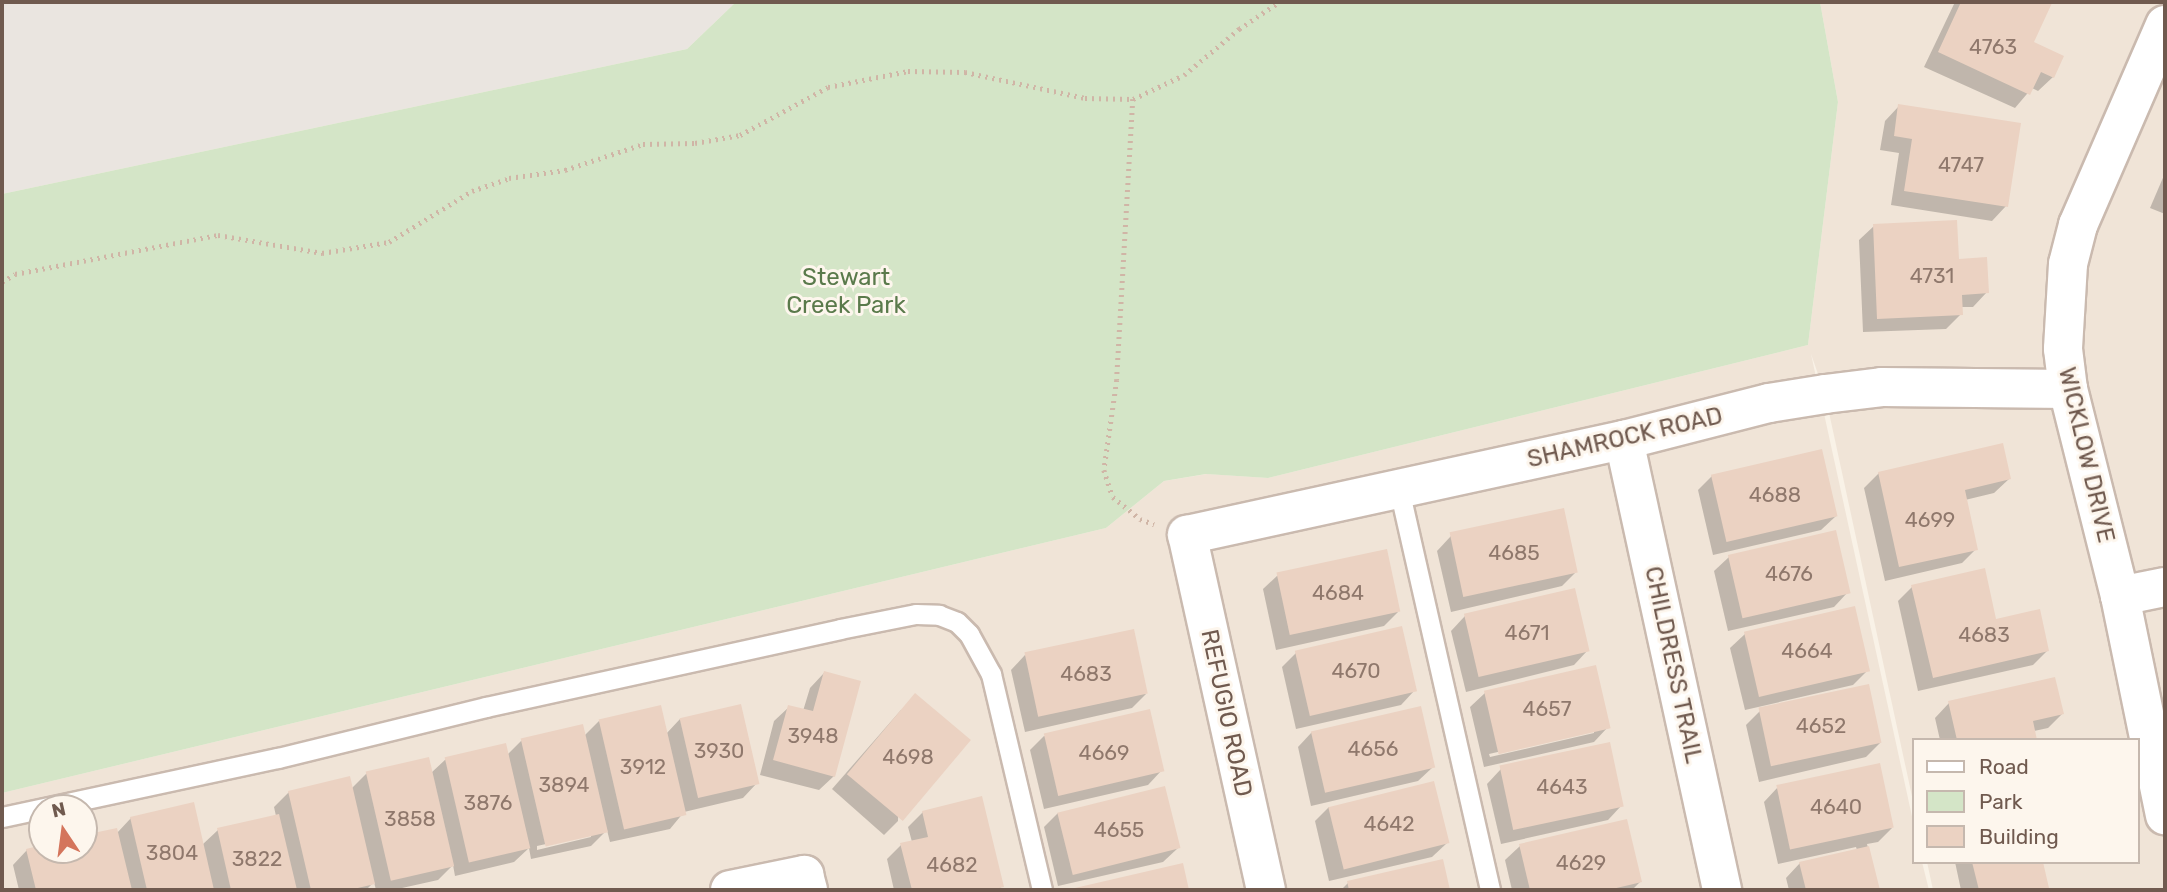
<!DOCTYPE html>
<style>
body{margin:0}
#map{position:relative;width:2167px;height:892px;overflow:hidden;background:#f9f2e7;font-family:Rubik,sans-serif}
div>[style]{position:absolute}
.residential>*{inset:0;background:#f0e4d7}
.industrial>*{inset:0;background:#eae5e0}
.green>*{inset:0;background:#d4e5c7}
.shadow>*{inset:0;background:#0003}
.building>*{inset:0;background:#ebd2c2;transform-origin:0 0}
.path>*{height:4.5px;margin-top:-2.25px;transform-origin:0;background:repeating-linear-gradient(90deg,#d0b5a6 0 2px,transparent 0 7px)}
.roads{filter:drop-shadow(2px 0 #cabaaf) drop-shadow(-2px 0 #cabaaf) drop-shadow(0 2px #cabaaf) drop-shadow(0 -2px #cabaaf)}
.service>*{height:19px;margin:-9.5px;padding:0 9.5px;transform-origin:9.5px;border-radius:9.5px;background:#fff}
.minor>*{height:38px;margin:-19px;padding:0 19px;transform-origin:19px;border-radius:19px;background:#fff}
span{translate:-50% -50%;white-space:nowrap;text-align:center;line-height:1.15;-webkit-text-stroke:6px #fdf6ed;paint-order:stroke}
.number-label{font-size:21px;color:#8f786c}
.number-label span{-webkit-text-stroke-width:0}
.park-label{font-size:24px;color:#5a7a4b}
.street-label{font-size:24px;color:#705a4f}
.frame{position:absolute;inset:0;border:4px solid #705a4f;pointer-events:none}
.legend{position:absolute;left:1912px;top:738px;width:228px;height:126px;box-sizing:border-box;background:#fdf6ed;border:2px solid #c5b8ae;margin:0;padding:9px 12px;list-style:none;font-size:21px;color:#705a4f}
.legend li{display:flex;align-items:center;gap:14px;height:35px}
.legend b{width:35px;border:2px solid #c5b8ae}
.north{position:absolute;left:28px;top:794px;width:70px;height:70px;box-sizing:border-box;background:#fdf6ed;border:2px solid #c5b8ae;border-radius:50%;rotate:347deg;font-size:19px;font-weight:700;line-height:28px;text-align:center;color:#705a4f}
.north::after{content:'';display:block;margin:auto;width:24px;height:32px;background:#d4755c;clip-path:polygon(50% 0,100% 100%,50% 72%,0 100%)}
</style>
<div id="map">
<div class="residential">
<div style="clip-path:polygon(evenodd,1820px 2px,2165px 2px,2165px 890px,1933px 890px,1927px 862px,2137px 862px,2137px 740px,1913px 740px,1913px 801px,1825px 394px,1811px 354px,1913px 821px,1913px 862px,1922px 862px,1929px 890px,2px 890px,2px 793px,1106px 528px,1164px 481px,1207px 474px,1268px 478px,1808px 345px,1838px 102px,1820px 2px,42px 808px,84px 808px,84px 850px,42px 850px,42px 808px)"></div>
</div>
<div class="industrial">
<div style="clip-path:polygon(2px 2px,736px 2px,687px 49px,2px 194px)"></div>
</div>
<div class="green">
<div style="clip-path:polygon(736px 2px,1820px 2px,1838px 102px,1808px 345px,1268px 478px,1206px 474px,1164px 481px,1106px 528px,2px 793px,2px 194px,687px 49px)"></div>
</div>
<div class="shadow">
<div style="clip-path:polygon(1955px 2px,2050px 4px,2032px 43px,2053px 77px,2038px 91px,2032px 88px,2015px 108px,1924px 67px)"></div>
<div style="clip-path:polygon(1899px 106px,2006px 206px,1992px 221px,1891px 205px,1899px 153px,1880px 150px,1885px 121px)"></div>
<div style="clip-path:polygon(2165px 173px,2165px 214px,2150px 208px)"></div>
<div style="clip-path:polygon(1874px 226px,1957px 261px,1987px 292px,1973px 307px,1961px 307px,1961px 314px,1946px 329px,1863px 332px,1859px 240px)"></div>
<div style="clip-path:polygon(1879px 473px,2009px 479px,1994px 493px,1965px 500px,1976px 549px,1962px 563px,1885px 581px,1864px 488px)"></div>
<div style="clip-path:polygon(1712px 476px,1836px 516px,1821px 530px,1713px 555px,1698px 490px)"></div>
<div style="clip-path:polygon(1451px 536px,1576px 572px,1562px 586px,1451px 612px,1437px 551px)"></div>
<div style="clip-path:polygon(1729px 557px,1848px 592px,1834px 607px,1728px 631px,1714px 571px)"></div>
<div style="clip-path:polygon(1278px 575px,1398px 612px,1384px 626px,1276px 650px,1263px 589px)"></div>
<div style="clip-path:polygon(1912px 587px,1995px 621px,2048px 650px,2033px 665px,1918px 691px,1898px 601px)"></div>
<div style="clip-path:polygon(1465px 616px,1588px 650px,1574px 665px,1466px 692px,1451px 631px)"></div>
<div style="clip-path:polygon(1745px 634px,1868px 670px,1853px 685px,1745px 710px,1730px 648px)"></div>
<div style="clip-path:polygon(1296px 653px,1415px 690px,1401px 705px,1296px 729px,1282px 667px)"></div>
<div style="clip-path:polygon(1025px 655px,1146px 694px,1132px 708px,1025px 732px,1011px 670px)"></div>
<div style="clip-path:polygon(824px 673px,834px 776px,819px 790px,760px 775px,774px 721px,789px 707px,803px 711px,810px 688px)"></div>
<div style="clip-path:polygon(evenodd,1485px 693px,1608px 727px,1594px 742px,1484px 767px,1470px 707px,1485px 693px,1594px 730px,1594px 733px,1490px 757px,1489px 754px,1594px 730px)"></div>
<div style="clip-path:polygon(1949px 703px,2062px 714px,2048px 728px,2034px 731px,2035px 740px,1940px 740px,1935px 718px)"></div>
<div style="clip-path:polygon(901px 710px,898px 821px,884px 835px,832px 789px)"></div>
<div style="clip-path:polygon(1760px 711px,1880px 743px,1866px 757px,1759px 782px,1746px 725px)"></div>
<div style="clip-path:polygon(evenodd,680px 719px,757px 783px,743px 798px,684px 812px,670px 829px,610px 842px,607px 830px,591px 846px,531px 859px,529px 848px,514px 862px,455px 876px,453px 865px,438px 880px,393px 890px,376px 890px,374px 882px,366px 890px,19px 890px,13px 865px,27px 850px,42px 847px,42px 850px,84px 850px,84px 837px,117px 833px,131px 818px,202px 845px,218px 830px,276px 816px,274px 807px,289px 792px,351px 789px,367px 773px,431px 773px,446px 759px,507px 755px,522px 740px,584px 736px,600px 720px,666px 734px,680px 719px,591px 834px,591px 837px,537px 850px,537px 846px,591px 834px)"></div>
<div style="clip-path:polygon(1312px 732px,1433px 767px,1418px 781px,1311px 806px,1298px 747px)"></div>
<div style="clip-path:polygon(1044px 736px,1162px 770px,1148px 785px,1044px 809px,1030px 750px)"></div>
<div style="clip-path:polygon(1501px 769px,1622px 805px,1608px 820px,1501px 844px,1487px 784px)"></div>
<div style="clip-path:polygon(1778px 787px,1892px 828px,1878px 842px,1867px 844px,1878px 890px,1789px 890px,1786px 878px,1800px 863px,1857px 850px,1856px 847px,1778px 864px,1764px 802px)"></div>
<div style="clip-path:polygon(1329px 807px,1447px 843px,1432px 857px,1329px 881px,1315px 821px)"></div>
<div style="clip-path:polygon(923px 812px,1002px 886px,998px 890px,894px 890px,887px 859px,901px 845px,912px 842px,908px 827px)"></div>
<div style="clip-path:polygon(1058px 813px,1178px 848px,1163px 862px,1058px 886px,1044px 827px)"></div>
<div style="clip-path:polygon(1520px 846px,1640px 882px,1632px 890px,1512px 890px,1505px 860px)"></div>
<div style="clip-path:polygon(1442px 861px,1448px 890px,1341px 890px,1348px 883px)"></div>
<div style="clip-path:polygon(1955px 862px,2041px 862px,2047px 888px,2045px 890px,1961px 890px)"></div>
<div style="clip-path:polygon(1182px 865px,1188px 890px,1075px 890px,1076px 890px)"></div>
</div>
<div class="building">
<div style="clip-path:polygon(1961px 2px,2052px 3px,2034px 42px,2064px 56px,2054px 78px,2041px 72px,2030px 95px,1938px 52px)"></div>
<div style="clip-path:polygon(1898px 104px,2021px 123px,2008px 207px,1904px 191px,1912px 139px,1894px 136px)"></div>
<div style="clip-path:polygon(1957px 220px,1959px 259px,1987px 257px,1989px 293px,1962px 295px,1963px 315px,1877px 319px,1873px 224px)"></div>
<div style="clip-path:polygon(2003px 443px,2011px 479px,1965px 490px,1978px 550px,1899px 567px,1878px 472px)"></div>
<div style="left:1822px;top:449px;width:69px;height:114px;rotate:77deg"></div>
<div style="left:1564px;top:508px;width:66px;height:117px;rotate:78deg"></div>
<div style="left:1836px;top:530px;width:65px;height:111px;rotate:77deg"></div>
<div style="left:1387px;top:549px;width:64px;height:113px;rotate:78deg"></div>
<div style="clip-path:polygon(1985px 568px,1996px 619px,2040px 609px,2049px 651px,1933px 678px,1911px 585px)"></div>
<div style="left:1575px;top:588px;width:65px;height:114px;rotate:77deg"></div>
<div style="left:1855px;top:606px;width:67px;height:114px;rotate:77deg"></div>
<div style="left:1402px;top:626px;width:67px;height:110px;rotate:77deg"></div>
<div style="left:1134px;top:629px;width:66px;height:112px;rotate:78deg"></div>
<div style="left:1596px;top:665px;width:65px;height:115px;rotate:77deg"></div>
<div style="clip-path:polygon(824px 671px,861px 681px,835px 777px,773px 760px,788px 705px,813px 711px)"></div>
<div style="clip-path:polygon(2055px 677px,2064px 714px,2033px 721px,2037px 740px,1957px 740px,1948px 701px)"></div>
<div style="left:1869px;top:684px;width:60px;height:113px;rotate:78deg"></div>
<div style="left:915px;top:693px;width:73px;height:106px;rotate:40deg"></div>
<div style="left:741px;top:704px;width:82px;height:63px;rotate:77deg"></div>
<div style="left:661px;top:705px;width:113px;height:64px;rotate:77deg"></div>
<div style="left:1421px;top:706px;width:63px;height:113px;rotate:77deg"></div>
<div style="left:1150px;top:709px;width:64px;height:109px;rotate:77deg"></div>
<div style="left:583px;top:724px;width:111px;height:64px;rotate:77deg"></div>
<div style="left:1610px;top:742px;width:66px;height:113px;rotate:78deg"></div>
<div style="left:506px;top:743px;width:108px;height:63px;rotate:77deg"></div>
<div style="left:429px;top:757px;width:112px;height:65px;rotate:77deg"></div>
<div style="left:1880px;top:763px;width:66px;height:106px;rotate:78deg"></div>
<div style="clip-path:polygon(350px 776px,375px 884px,349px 890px,311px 890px,288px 791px)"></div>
<div style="left:1434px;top:781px;width:64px;height:109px;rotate:76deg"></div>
<div style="left:1165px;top:786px;width:64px;height:111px;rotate:76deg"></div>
<div style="clip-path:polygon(982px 796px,1004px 887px,990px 890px,912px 890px,900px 843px,928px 837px,922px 811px)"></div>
<div style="clip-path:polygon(194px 802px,214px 890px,147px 890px,130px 817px)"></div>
<div style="clip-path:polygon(279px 814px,297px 890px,231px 890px,217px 828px)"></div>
<div style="clip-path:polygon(1627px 819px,1642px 882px,1608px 890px,1530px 890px,1519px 844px)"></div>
<div style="clip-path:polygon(117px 828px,132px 890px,36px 890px,26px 849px,42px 845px,42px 850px,84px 850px,84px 835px)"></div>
<div style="clip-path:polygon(1869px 846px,1880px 890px,1806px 890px,1799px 862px)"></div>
<div style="clip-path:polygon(1443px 859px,1450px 890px,1349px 890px,1347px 881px)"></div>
<div style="clip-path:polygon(1972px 862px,2043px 862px,2049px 888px,1979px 890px)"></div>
<div style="clip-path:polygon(1183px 863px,1189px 890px,1076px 890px,1075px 888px)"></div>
</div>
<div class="path">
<div style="left:1133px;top:99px;width:281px;rotate:93.3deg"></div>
<div style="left:1117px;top:380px;width:91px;rotate:98.2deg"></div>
<div style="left:1104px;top:470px;width:28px;rotate:72deg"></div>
<div style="left:1113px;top:497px;width:35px;rotate:39deg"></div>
<div style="left:1140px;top:519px;width:15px;rotate:20deg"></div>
<div style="left:2px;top:282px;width:15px;rotate:-32deg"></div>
<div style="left:15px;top:274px;width:207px;rotate:-10.9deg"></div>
<div style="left:218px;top:235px;width:106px;rotate:9.8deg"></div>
<div style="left:322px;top:253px;width:68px;rotate:-9.3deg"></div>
<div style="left:389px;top:242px;width:97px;rotate:-31.6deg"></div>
<div style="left:472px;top:191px;width:39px;rotate:-19deg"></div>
<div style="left:509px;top:178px;width:57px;rotate:-8.1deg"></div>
<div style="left:565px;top:170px;width:82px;rotate:-18.4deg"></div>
<div style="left:643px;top:144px;width:52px;rotate:-1.1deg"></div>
<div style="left:695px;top:143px;width:46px;rotate:-10.1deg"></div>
<div style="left:740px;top:135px;width:100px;rotate:-28.6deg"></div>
<div style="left:828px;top:87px;width:82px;rotate:-11.3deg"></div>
<div style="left:908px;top:71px;width:57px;rotate:1deg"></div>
<div style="left:965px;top:72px;width:123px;rotate:12.2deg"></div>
<div style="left:1085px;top:98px;width:48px;rotate:1.2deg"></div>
<div style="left:1133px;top:99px;width:56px;rotate:-25.2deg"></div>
<div style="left:1184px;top:75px;width:72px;rotate:-39.9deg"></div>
<div style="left:1239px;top:29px;width:48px;rotate:-34deg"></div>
</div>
<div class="roads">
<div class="service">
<div style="left:1399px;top:489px;width:411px;rotate:77.2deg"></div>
<div style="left:2px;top:817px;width:282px;rotate:-12.1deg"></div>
<div style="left:278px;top:758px;width:214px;rotate:-13.8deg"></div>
<div style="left:486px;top:707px;width:362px;rotate:-12.4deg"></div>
<div style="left:840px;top:629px;width:77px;rotate:-11.2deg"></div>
<div style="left:916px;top:614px;width:23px;rotate:2deg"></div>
<div style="left:939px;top:615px;width:19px;rotate:21deg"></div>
<div style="left:957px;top:622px;width:17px;rotate:45deg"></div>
<div style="left:969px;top:634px;width:46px;rotate:61.2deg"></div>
<div style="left:991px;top:674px;width:222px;rotate:76.7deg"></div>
</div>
<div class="minor">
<div style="left:2165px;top:25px;width:218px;rotate:113.5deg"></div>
<div style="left:2078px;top:225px;width:40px;rotate:104.4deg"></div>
<div style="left:2068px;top:264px;width:85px;rotate:93.4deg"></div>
<div style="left:2063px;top:349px;width:40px;rotate:82.9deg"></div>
<div style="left:2068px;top:389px;width:213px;rotate:75.9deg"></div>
<div style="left:2120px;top:596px;width:224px;rotate:78.4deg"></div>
<div style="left:1624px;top:440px;width:461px;rotate:77.7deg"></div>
<div style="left:2120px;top:596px;width:46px;rotate:-11.3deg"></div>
<div style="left:730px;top:890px;width:76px;rotate:-11.5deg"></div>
<div style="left:804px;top:875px;width:16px;rotate:75deg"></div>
<div style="left:1266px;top:890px;width:364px;rotate:-102.5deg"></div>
<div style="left:1187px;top:535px;width:447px;rotate:-12.3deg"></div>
<div style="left:1624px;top:440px;width:150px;rotate:-14.3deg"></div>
<div style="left:1769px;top:403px;width:57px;rotate:-9.1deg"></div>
<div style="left:1825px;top:394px;width:57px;rotate:-7deg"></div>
<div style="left:1882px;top:387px;width:186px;rotate:0.6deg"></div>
</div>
</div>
<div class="number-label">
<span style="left:1993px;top:47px">4763</span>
<span style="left:1961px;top:165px">4747</span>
<span style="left:1932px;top:276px">4731</span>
<span style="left:1775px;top:495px">4688</span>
<span style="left:1930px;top:520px">4699</span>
<span style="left:1514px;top:553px">4685</span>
<span style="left:1789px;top:574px">4676</span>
<span style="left:1338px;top:593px">4684</span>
<span style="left:1527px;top:633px">4671</span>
<span style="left:1984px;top:635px">4683</span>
<span style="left:1807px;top:651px">4664</span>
<span style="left:1356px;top:671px">4670</span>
<span style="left:1086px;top:674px">4683</span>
<span style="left:1547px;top:709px">4657</span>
<span style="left:1821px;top:726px">4652</span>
<span style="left:813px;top:736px">3948</span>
<span style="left:1373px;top:749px">4656</span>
<span style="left:719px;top:751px">3930</span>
<span style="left:1104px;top:753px">4669</span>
<span style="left:908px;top:757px">4698</span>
<span style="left:643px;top:767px">3912</span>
<span style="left:564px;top:785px">3894</span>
<span style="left:1562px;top:787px">4643</span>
<span style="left:488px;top:803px">3876</span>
<span style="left:1836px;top:807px">4640</span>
<span style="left:410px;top:819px">3858</span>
<span style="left:1389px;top:824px">4642</span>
<span style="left:1119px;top:830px">4655</span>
<span style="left:172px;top:853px">3804</span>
<span style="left:257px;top:859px">3822</span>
<span style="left:1581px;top:863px">4629</span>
<span style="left:952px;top:865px">4682</span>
</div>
<div class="park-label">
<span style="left:846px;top:292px">Stewart<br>Creek Park</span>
</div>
<div class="street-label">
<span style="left:1625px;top:438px;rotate:-13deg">SHAMROCK ROAD</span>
<span style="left:2086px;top:455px;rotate:77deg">WICKLOW DRIVE</span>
<span style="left:1673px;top:665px;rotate:78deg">CHILDRESS TRAIL</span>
<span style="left:1226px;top:713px;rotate:78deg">REFUGIO ROAD</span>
</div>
<div class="frame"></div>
<ul class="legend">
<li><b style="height:9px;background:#fff"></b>Road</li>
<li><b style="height:19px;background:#d4e5c7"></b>Park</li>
<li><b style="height:19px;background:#ebd2c2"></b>Building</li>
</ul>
<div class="north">N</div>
</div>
